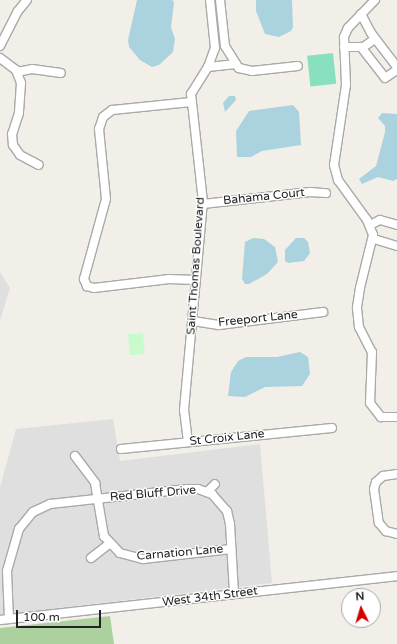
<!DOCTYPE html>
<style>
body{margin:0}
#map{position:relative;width:397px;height:644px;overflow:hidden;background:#f2efe9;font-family:"Varela Round",sans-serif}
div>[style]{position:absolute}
.residential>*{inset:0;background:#e0dfdf}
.forest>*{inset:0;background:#add19e}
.park>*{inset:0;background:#c8facc;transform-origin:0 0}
.pitch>*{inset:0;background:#88e0be;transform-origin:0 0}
.water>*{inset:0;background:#aad3df}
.roads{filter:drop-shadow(1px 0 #a9a9a9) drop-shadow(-1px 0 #a9a9a9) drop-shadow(0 1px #a9a9a9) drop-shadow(0 -1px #a9a9a9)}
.minor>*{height:8px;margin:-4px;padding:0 4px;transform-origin:4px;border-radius:4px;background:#fff}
span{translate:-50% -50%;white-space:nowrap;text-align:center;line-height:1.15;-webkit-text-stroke:3px #fff;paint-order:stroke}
.street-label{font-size:12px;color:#222}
.north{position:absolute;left:341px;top:588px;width:40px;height:40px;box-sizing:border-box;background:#fff;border:1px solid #a7a7a7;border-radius:50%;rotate:355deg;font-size:11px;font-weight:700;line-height:16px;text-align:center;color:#222}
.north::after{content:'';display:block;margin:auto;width:14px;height:18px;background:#d40000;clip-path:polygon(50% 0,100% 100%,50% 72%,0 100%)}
.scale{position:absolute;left:16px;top:610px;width:85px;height:18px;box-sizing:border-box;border:2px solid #222;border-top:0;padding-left:5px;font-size:12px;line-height:14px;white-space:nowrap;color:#222;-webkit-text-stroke:3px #fff;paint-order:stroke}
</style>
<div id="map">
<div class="residential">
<div style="clip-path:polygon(0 272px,10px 288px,0 321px)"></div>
<div style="clip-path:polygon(113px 419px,120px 461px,260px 444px,272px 583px,0 615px,0 487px,16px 429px)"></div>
</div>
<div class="forest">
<div style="clip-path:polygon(110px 616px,114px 644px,0 644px,0 628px)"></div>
</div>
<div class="park">
<div style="left:143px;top:333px;width:21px;height:15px;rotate:85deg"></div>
</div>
<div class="pitch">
<div style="left:333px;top:53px;width:31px;height:26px;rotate:84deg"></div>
</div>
<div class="water">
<div style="clip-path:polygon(137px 0,172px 0,174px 2px,171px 27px,175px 39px,173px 52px,159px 65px,152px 67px,140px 60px,129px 47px,128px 40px)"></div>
<div style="clip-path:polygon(256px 0,292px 0,293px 27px,291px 31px,279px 37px,265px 34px,256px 11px)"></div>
<div style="clip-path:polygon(229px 96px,235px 96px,236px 100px,225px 112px,223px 103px)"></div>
<div style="clip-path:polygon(293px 105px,299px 112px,301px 145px,262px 151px,251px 157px,237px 157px,236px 131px,249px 111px)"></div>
<div style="clip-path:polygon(382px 113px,397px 114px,397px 179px,393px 181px,378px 177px,362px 184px,359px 179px,376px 166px,385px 132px,385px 126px,378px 118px)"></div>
<div style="clip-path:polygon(253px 238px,264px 239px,275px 247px,278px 262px,267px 274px,249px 284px,245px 284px,242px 279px,245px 242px)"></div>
<div style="clip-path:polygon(296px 238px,304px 238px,308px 242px,310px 253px,304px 261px,288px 263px,285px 261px,285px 250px)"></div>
<div style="clip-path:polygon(300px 352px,308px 357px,310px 374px,302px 386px,265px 387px,245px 397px,228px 396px,231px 372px,238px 361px,246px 357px,277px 357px)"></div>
</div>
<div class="roads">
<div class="minor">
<div style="left:220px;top:0;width:46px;rotate:83.8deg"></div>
<div style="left:225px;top:46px;width:26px;rotate:58deg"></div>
<div style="left:239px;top:68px;width:13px;rotate:13deg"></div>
<div style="left:252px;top:71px;width:46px;rotate:-6.2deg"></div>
<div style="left:375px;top:0;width:39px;rotate:134deg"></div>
<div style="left:348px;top:28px;width:10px;rotate:114deg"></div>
<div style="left:344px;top:37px;width:48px;rotate:87.6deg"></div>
<div style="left:346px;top:85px;width:81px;rotate:98.5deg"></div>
<div style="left:334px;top:165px;width:16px;rotate:75deg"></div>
<div style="left:338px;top:180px;width:49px;rotate:54.1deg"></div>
<div style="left:367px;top:220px;width:16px;rotate:68deg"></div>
<div style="left:373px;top:235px;width:55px;rotate:103.8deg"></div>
<div style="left:360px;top:288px;width:20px;rotate:99deg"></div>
<div style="left:357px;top:308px;width:19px;rotate:84deg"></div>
<div style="left:359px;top:327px;width:28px;rotate:63deg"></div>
<div style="left:372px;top:352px;width:51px;rotate:92.2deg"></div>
<div style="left:370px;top:403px;width:18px;rotate:52deg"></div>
<div style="left:381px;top:417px;width:16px"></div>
<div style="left:361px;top:14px;width:21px;rotate:62deg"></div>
<div style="left:371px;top:33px;width:43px;rotate:52.6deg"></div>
<div style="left:0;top:46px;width:39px;rotate:-63deg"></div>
<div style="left:18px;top:11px;width:14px;rotate:-51deg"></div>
<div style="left:344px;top:47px;width:17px"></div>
<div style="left:361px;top:47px;width:39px;rotate:52deg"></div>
<div style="left:385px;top:78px;width:14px;rotate:-34deg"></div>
<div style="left:362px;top:48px;width:16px;rotate:-35deg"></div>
<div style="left:0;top:58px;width:20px;rotate:37deg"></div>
<div style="left:16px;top:70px;width:14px;rotate:69deg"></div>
<div style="left:21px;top:83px;width:30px;rotate:94deg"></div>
<div style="left:19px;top:113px;width:22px;rotate:108deg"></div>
<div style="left:12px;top:134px;width:11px;rotate:85deg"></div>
<div style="left:13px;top:145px;width:12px;rotate:55deg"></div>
<div style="left:20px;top:155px;width:21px;rotate:28deg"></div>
<div style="left:208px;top:67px;width:28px;rotate:-6deg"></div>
<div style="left:17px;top:72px;width:15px;rotate:-11deg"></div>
<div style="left:32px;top:69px;width:29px;rotate:8deg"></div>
<div style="left:191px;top:102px;width:79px;rotate:174.2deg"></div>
<div style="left:112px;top:110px;width:11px;rotate:142deg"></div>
<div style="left:103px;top:117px;width:13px;rotate:108deg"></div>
<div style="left:99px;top:129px;width:70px;rotate:84.3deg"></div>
<div style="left:106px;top:199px;width:83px;rotate:105.4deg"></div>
<div style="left:84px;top:279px;width:8px;rotate:67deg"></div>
<div style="left:87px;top:286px;width:7px;rotate:16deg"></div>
<div style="left:94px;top:288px;width:76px;rotate:-6.8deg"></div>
<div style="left:169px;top:279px;width:27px;rotate:2deg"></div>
<div style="left:203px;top:204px;width:108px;rotate:-6.4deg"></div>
<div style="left:310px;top:192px;width:16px;rotate:4deg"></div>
<div style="left:370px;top:225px;width:11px;rotate:-27deg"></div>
<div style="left:380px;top:220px;width:18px;rotate:16deg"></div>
<div style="left:374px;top:239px;width:24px;rotate:17deg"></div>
<div style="left:193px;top:321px;width:26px;rotate:9deg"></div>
<div style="left:219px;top:325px;width:105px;rotate:-7.1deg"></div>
<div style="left:188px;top:442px;width:32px;rotate:-97deg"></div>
<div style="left:184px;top:410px;width:209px;rotate:-84.8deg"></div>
<div style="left:203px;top:202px;width:109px;rotate:-96.3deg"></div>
<div style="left:191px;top:94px;width:32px;rotate:-58deg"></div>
<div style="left:208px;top:67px;width:20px;rotate:-70deg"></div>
<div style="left:215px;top:48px;width:48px;rotate:-95.9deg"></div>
<div style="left:121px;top:449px;width:212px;rotate:-5.7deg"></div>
<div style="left:75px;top:456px;width:34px;rotate:53deg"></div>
<div style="left:95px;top:483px;width:54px;rotate:80.4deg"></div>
<div style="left:104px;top:536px;width:23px;rotate:47deg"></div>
<div style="left:120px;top:553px;width:24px;rotate:15deg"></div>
<div style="left:143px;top:559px;width:89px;rotate:-6.5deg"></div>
<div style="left:397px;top:474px;width:14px;rotate:172deg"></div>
<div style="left:383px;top:476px;width:9px;rotate:139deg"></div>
<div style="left:376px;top:482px;width:7px;rotate:106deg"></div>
<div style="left:374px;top:489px;width:34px;rotate:82deg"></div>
<div style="left:379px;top:523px;width:11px;rotate:49deg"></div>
<div style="left:386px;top:531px;width:11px;rotate:15deg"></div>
<div style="left:207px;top:492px;width:11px;rotate:-45deg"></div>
<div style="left:91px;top:558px;width:23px;rotate:-38deg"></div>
<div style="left:9px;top:619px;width:48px;rotate:-92.4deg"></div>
<div style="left:7px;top:571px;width:44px;rotate:-74.1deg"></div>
<div style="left:19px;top:529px;width:22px;rotate:-51deg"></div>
<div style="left:33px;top:512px;width:19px;rotate:-25deg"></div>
<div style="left:50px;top:504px;width:138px;rotate:-6.2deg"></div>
<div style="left:187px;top:489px;width:11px"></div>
<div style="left:198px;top:489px;width:15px;rotate:20deg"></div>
<div style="left:212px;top:494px;width:23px;rotate:49deg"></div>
<div style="left:227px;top:511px;width:13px;rotate:77deg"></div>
<div style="left:230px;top:524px;width:70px;rotate:86.7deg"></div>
<div style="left:0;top:620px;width:399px;rotate:-6.3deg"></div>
</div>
</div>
<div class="street-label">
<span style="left:264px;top:197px;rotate:-6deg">Bahama Court</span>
<span style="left:196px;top:266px;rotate:-86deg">Saint Thomas Boulevard</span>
<span style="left:258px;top:319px;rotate:-6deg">Freeport Lane</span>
<span style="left:227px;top:438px;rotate:-6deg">St Croix Lane</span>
<span style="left:153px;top:494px;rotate:-5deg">Red Bluff Drive</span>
<span style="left:180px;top:553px;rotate:-5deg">Carnation Lane</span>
<span style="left:210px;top:597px;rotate:-7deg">West 34th Street</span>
</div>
<div class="north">N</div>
<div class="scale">100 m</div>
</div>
